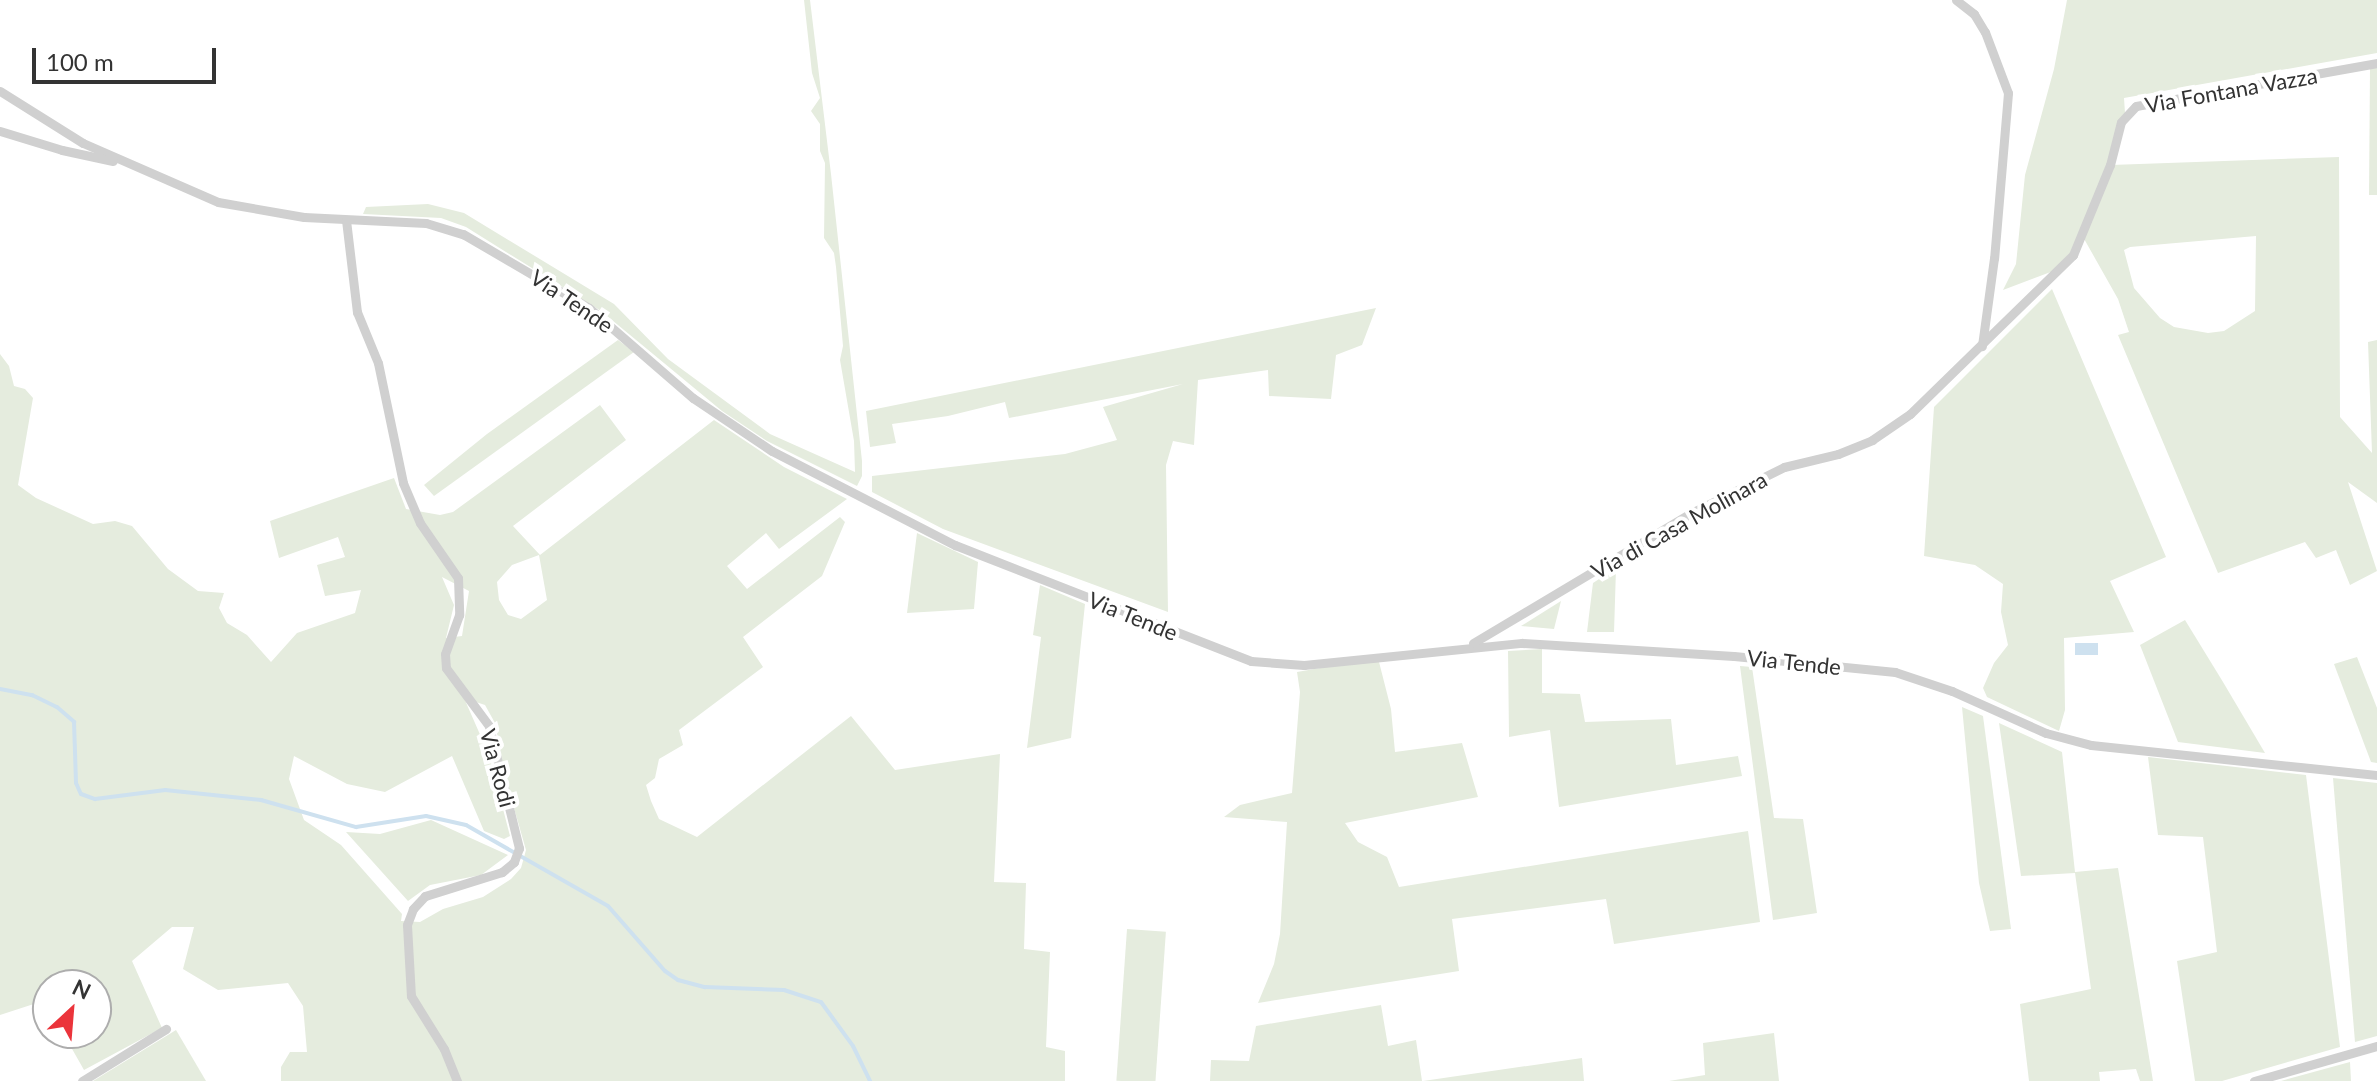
<!DOCTYPE html>
<style>
body{margin:0}
#map{position:relative;width:2377px;height:1081px;overflow:hidden;background:#fff;font-family:Lato,sans-serif}
div>[style]{position:absolute}
.green>*{inset:0;background:#e5ecde;transform-origin:0 0}
.water>*{inset:0;background:#cee1ef;transform-origin:0 0}
.stream>*{height:4px;margin:-2px;padding:0 2px;transform-origin:2px;border-radius:2px;background:#cee1ef}
.minor>*{height:9px;margin:-4.5px;padding:0 4.5px;transform-origin:4.5px;border-radius:4.5px;background:#d0d0d0}
span{translate:-50% -50%;white-space:nowrap;text-align:center;line-height:1.15;-webkit-text-stroke:8px #fff;paint-order:stroke}
.street-label{font-size:22px;color:#333}
.north{position:absolute;left:32px;top:969px;width:80px;height:80px;box-sizing:border-box;background:#fff;border:2px solid #adadad;border-radius:50%;rotate:26deg;font-size:22px;font-weight:700;line-height:32px;text-align:center;color:#333}
.north::after{content:'';display:block;margin:auto;width:28px;height:36px;background:#eb343b;clip-path:polygon(50% 0,100% 100%,50% 72%,0 100%)}
.scale{position:absolute;left:32px;top:48px;width:184px;height:36px;box-sizing:border-box;border:4px solid #333;border-top:0;padding-left:10px;font-size:24px;line-height:28px;white-space:nowrap;color:#333;-webkit-text-stroke:6px #fff;paint-order:stroke}
</style>
<div id="map">
<div class="green">
<div style="clip-path:polygon(804px 0,810px 0,831px 174px,862px 461px,862px 476px,857px 486px,767px 441px,722px 411px,601px 311px,466px 227px,441px 218px,363px 214px,366px 207px,428px 204px,464px 213px,614px 304px,668px 359px,770px 434px,855px 472px,854px 441px,840px 360px,843px 346px,836px 267px,834px 253px,824px 238px,825px 163px,820px 151px,820px 124px,811px 111px,820px 98px,812px 73px)"></div>
<div style="clip-path:polygon(evenodd,2067px 0,2377px 0,2377px 53px,2124px 98px,2125px 113px,2111px 165px,2339px 157px,2340px 417px,2372px 453px,2368px 342px,2377px 340px,2377px 503px,2348px 482px,2377px 571px,2350px 585px,2336px 550px,2316px 558px,2305px 542px,2218px 573px,2118px 335px,2129px 332px,2118px 299px,2083px 237px,2056px 270px,2003px 290px,2016px 264px,2025px 175px,2054px 69px,2067px 0,2256px 236px,2255px 311px,2224px 331px,2208px 333px,2174px 327px,2160px 318px,2134px 288px,2124px 250px,2130px 247px,2256px 236px)"></div>
<div style="clip-path:polygon(2377px 67px,2377px 195px,2369px 195px,2370px 69px)"></div>
<div style="clip-path:polygon(2052px 289px,2166px 557px,2110px 581px,2134px 632px,2064px 638px,2065px 710px,2059px 731px,1987px 697px,1983px 688px,1994px 663px,2008px 645px,2001px 612px,2003px 584px,1975px 565px,1924px 556px,1934px 407px)"></div>
<div style="clip-path:polygon(1376px 308px,1362px 345px,1336px 355px,1331px 399px,1269px 396px,1268px 370px,1198px 380px,1194px 445px,1173px 441px,1166px 465px,1168px 612px,943px 529px,872px 492px,872px 476px,1065px 454px,1117px 440px,1103px 407px,1183px 384px,1009px 418px,1005px 402px,948px 416px,892px 424px,896px 443px,870px 447px,866px 411px)"></div>
<div style="clip-path:polygon(618px 340px,634px 352px,434px 496px,424px 485px,487px 434px)"></div>
<div style="clip-path:polygon(evenodd,0 354px,9px 366px,14px 386px,25px 389px,33px 398px,18px 485px,36px 498px,93px 524px,115px 521px,132px 526px,168px 569px,198px 591px,224px 593px,219px 608px,227px 623px,247px 635px,271px 662px,297px 633px,355px 613px,361px 590px,325px 596px,317px 565px,345px 557px,338px 537px,279px 558px,270px 521px,394px 478px,406px 509px,440px 515px,453px 512px,600px 405px,626px 440px,513px 526px,540px 555px,714px 420px,784px 467px,847px 499px,779px 549px,766px 533px,727px 566px,747px 589px,840px 517px,845px 522px,822px 576px,743px 637px,763px 667px,679px 730px,683px 745px,659px 759px,655px 778px,646px 785px,651px 801px,659px 819px,697px 837px,851px 716px,895px 770px,1000px 754px,994px 882px,1026px 883px,1024px 949px,1050px 952px,1046px 1047px,1065px 1051px,1065px 1081px,281px 1081px,281px 1067px,290px 1052px,307px 1052px,303px 1006px,288px 983px,218px 990px,183px 969px,194px 927px,172px 927px,132px 961px,162px 1028px,84px 1070px,63px 1033px,96px 1033px,96px 985px,48px 985px,48px 1008px,43px 1001px,0 1015px,0 354px,539px 555px,547px 600px,521px 619px,508px 615px,499px 600px,497px 582px,512px 565px,539px 555px,0 354px,442px 577px,469px 591px,462px 636px,446px 638px,454px 605px,442px 577px,0 354px,464px 698px,485px 705px,495px 723px,506px 780px,526px 850px,521px 868px,511px 879px,483px 897px,443px 909px,420px 922px,401px 921px,402px 914px,341px 845px,304px 820px,289px 779px,294px 756px,347px 784px,385px 792px,452px 756px,484px 831px,504px 839px,510px 836px,489px 755px,464px 698px)"></div>
<div style="clip-path:polygon(917px 533px,978px 562px,974px 609px,907px 613px)"></div>
<div style="clip-path:polygon(1616px 568px,1614px 632px,1587px 632px,1593px 583px)"></div>
<div style="clip-path:polygon(1040px 585px,1085px 604px,1071px 738px,1027px 748px,1041px 637px,1033px 635px)"></div>
<div style="clip-path:polygon(1561px 601px,1554px 629px,1521px 626px)"></div>
<div style="clip-path:polygon(2185px 620px,2223px 682px,2265px 753px,2178px 742px,2140px 645px)"></div>
<div style="clip-path:polygon(1542px 649px,1542px 693px,1580px 694px,1585px 722px,1671px 719px,1676px 765px,1738px 756px,1742px 776px,1559px 807px,1550px 730px,1509px 737px,1508px 651px)"></div>
<div style="clip-path:polygon(2357px 657px,2377px 708px,2377px 763px,2371px 762px,2334px 664px)"></div>
<div style="clip-path:polygon(1378px 658px,1391px 709px,1395px 752px,1462px 743px,1478px 797px,1345px 823px,1358px 842px,1387px 857px,1399px 887px,1748px 831px,1760px 922px,1614px 944px,1606px 899px,1452px 919px,1459px 971px,1258px 1003px,1274px 964px,1280px 934px,1287px 822px,1224px 817px,1240px 805px,1292px 793px,1300px 692px,1297px 672px)"></div>
<div style="clip-path:polygon(1740px 666px,1752px 667px,1774px 818px,1803px 819px,1817px 913px,1773px 920px)"></div>
<div style="clip-path:polygon(1962px 707px,1983px 716px,2011px 929px,1990px 931px,1979px 883px)"></div>
<div style="clip-path:polygon(1999px 723px,2062px 752px,2075px 872px,2118px 868px,2153px 1081px,2140px 1081px,2136px 1069px,2099px 1072px,2100px 1081px,2029px 1081px,2020px 1004px,2091px 989px,2075px 873px,2021px 876px)"></div>
<div style="clip-path:polygon(2148px 757px,2306px 775px,2340px 1047px,2222px 1081px,2195px 1081px,2177px 961px,2217px 952px,2203px 837px,2158px 835px)"></div>
<div style="clip-path:polygon(2333px 778px,2377px 783px,2377px 1036px,2355px 1042px)"></div>
<div style="clip-path:polygon(431px 820px,508px 855px,481px 875px,430px 885px,408px 901px,346px 832px,380px 834px)"></div>
<div style="left:1127px;top:929px;width:39px;height:152px;rotate:4deg"></div>
<div style="clip-path:polygon(1381px 1005px,1388px 1046px,1416px 1040px,1422px 1081px,1210px 1081px,1211px 1060px,1249px 1061px,1256px 1026px)"></div>
<div style="clip-path:polygon(176px 1030px,206px 1081px,93px 1081px)"></div>
<div style="clip-path:polygon(1774px 1033px,1779px 1081px,1669px 1081px,1705px 1075px,1703px 1043px)"></div>
<div style="clip-path:polygon(1582px 1058px,1584px 1081px,1423px 1081px)"></div>
<div style="clip-path:polygon(2350px 1062px,2351px 1081px,2281px 1081px)"></div>
</div>
<div class="water">
<div style="left:2098px;top:643px;width:12px;height:23px;rotate:90deg"></div>
</div>
<div class="stream">
<div style="left:0;top:689px;width:33px;rotate:11deg"></div>
<div style="left:32px;top:695px;width:28px;rotate:26deg"></div>
<div style="left:57px;top:707px;width:23px;rotate:41deg"></div>
<div style="left:74px;top:722px;width:61px;rotate:88.1deg"></div>
<div style="left:76px;top:783px;width:12px;rotate:66deg"></div>
<div style="left:81px;top:794px;width:15px;rotate:20deg"></div>
<div style="left:95px;top:799px;width:71px;rotate:-7.3deg"></div>
<div style="left:165px;top:790px;width:97px;rotate:5.9deg"></div>
<div style="left:261px;top:800px;width:99px;rotate:15.9deg"></div>
<div style="left:356px;top:827px;width:71px;rotate:-8.9deg"></div>
<div style="left:426px;top:816px;width:41px;rotate:12.7deg"></div>
<div style="left:466px;top:825px;width:163px;rotate:29.7deg"></div>
<div style="left:608px;top:906px;width:86px;rotate:48.8deg"></div>
<div style="left:665px;top:971px;width:16px;rotate:35deg"></div>
<div style="left:678px;top:980px;width:28px;rotate:15deg"></div>
<div style="left:705px;top:987px;width:79px;rotate:2.2deg"></div>
<div style="left:784px;top:990px;width:39px;rotate:18deg"></div>
<div style="left:821px;top:1002px;width:54px;rotate:54deg"></div>
<div style="left:853px;top:1046px;width:39px;rotate:64deg"></div>
</div>
<div class="minor">
<div style="left:1956px;top:0;width:23px;rotate:38deg"></div>
<div style="left:1974px;top:14px;width:21px;rotate:59deg"></div>
<div style="left:1985px;top:32px;width:65px;rotate:69.3deg"></div>
<div style="left:2008px;top:93px;width:166px;rotate:94.8deg"></div>
<div style="left:1994px;top:258px;width:89px;rotate:97.8deg"></div>
<div style="left:0;top:91px;width:98px;rotate:32.1deg"></div>
<div style="left:83px;top:143px;width:147px;rotate:23.6deg"></div>
<div style="left:218px;top:202px;width:87px;rotate:9.9deg"></div>
<div style="left:304px;top:217px;width:122px;rotate:2.8deg"></div>
<div style="left:426px;top:223px;width:39px;rotate:17deg"></div>
<div style="left:463px;top:234px;width:146px;rotate:30.4deg"></div>
<div style="left:589px;top:308px;width:138px;rotate:40.9deg"></div>
<div style="left:693px;top:398px;width:95px;rotate:33.9deg"></div>
<div style="left:772px;top:451px;width:206px;rotate:27.2deg"></div>
<div style="left:955px;top:545px;width:318px;rotate:21.4deg"></div>
<div style="left:1251px;top:661px;width:53px;rotate:4.3deg"></div>
<div style="left:1304px;top:665px;width:219px;rotate:-5.8deg"></div>
<div style="left:1522px;top:643px;width:212px;rotate:3.5deg"></div>
<div style="left:1734px;top:656px;width:162px;rotate:5.7deg"></div>
<div style="left:1895px;top:672px;width:60px;rotate:18.4deg"></div>
<div style="left:1952px;top:691px;width:103px;rotate:24.1deg"></div>
<div style="left:2046px;top:733px;width:47px;rotate:14.9deg"></div>
<div style="left:2091px;top:745px;width:288px;rotate:6deg"></div>
<div style="left:0;top:131px;width:65px;rotate:17deg"></div>
<div style="left:62px;top:150px;width:52px;rotate:12.2deg"></div>
<div style="left:346px;top:220px;width:93px;rotate:83.2deg"></div>
<div style="left:357px;top:312px;width:55px;rotate:67.6deg"></div>
<div style="left:378px;top:363px;width:123px;rotate:78.2deg"></div>
<div style="left:403px;top:483px;width:43px;rotate:67deg"></div>
<div style="left:420px;top:523px;width:67px;rotate:55.4deg"></div>
<div style="left:458px;top:578px;width:37px;rotate:88deg"></div>
<div style="left:459px;top:615px;width:41px;rotate:109.7deg"></div>
<div style="left:445px;top:654px;width:14px;rotate:86deg"></div>
<div style="left:446px;top:668px;width:72px;rotate:53.4deg"></div>
<div style="left:489px;top:726px;width:126px;rotate:76.2deg"></div>
<div style="left:519px;top:848px;width:15px;rotate:110deg"></div>
<div style="left:514px;top:862px;width:16px;rotate:140deg"></div>
<div style="left:502px;top:872px;width:81px;rotate:162.7deg"></div>
<div style="left:425px;top:896px;width:18px;rotate:133deg"></div>
<div style="left:413px;top:909px;width:17px;rotate:111deg"></div>
<div style="left:407px;top:925px;width:71px;rotate:86.8deg"></div>
<div style="left:411px;top:996px;width:62px;rotate:58.1deg"></div>
<div style="left:444px;top:1049px;width:35px;rotate:68deg"></div>
<div style="left:1473px;top:643px;width:252px;rotate:-30.8deg"></div>
<div style="left:1689px;top:514px;width:106px;rotate:-26.3deg"></div>
<div style="left:1784px;top:467px;width:56px;rotate:-13.5deg"></div>
<div style="left:1838px;top:454px;width:37px;rotate:-22deg"></div>
<div style="left:1872px;top:440px;width:46px;rotate:-34.4deg"></div>
<div style="left:1910px;top:414px;width:228px;rotate:-44.3deg"></div>
<div style="left:2073px;top:255px;width:97px;rotate:-67.7deg"></div>
<div style="left:2110px;top:165px;width:44px;rotate:-75.7deg"></div>
<div style="left:2121px;top:122px;width:22px;rotate:-47deg"></div>
<div style="left:2136px;top:106px;width:245px;rotate:-10.1deg"></div>
<div style="left:82px;top:1081px;width:99px;rotate:-31.8deg"></div>
<div style="left:2254px;top:1081px;width:128px;rotate:-15.9deg"></div>
</div>
<div class="street-label">
<span style="left:2231px;top:90px;rotate:-10deg">Via Fontana Vazza</span>
<span style="left:572px;top:301px;rotate:34deg">Via Tende</span>
<span style="left:1679px;top:525px;rotate:-29deg">Via di Casa Molinara</span>
<span style="left:1133px;top:616px;rotate:22deg">Via Tende</span>
<span style="left:1794px;top:662px;rotate:6deg">Via Tende</span>
<span style="left:498px;top:768px;rotate:75deg">Via Rodi</span>
</div>
<div class="north">N</div>
<div class="scale">100 m</div>
</div>
